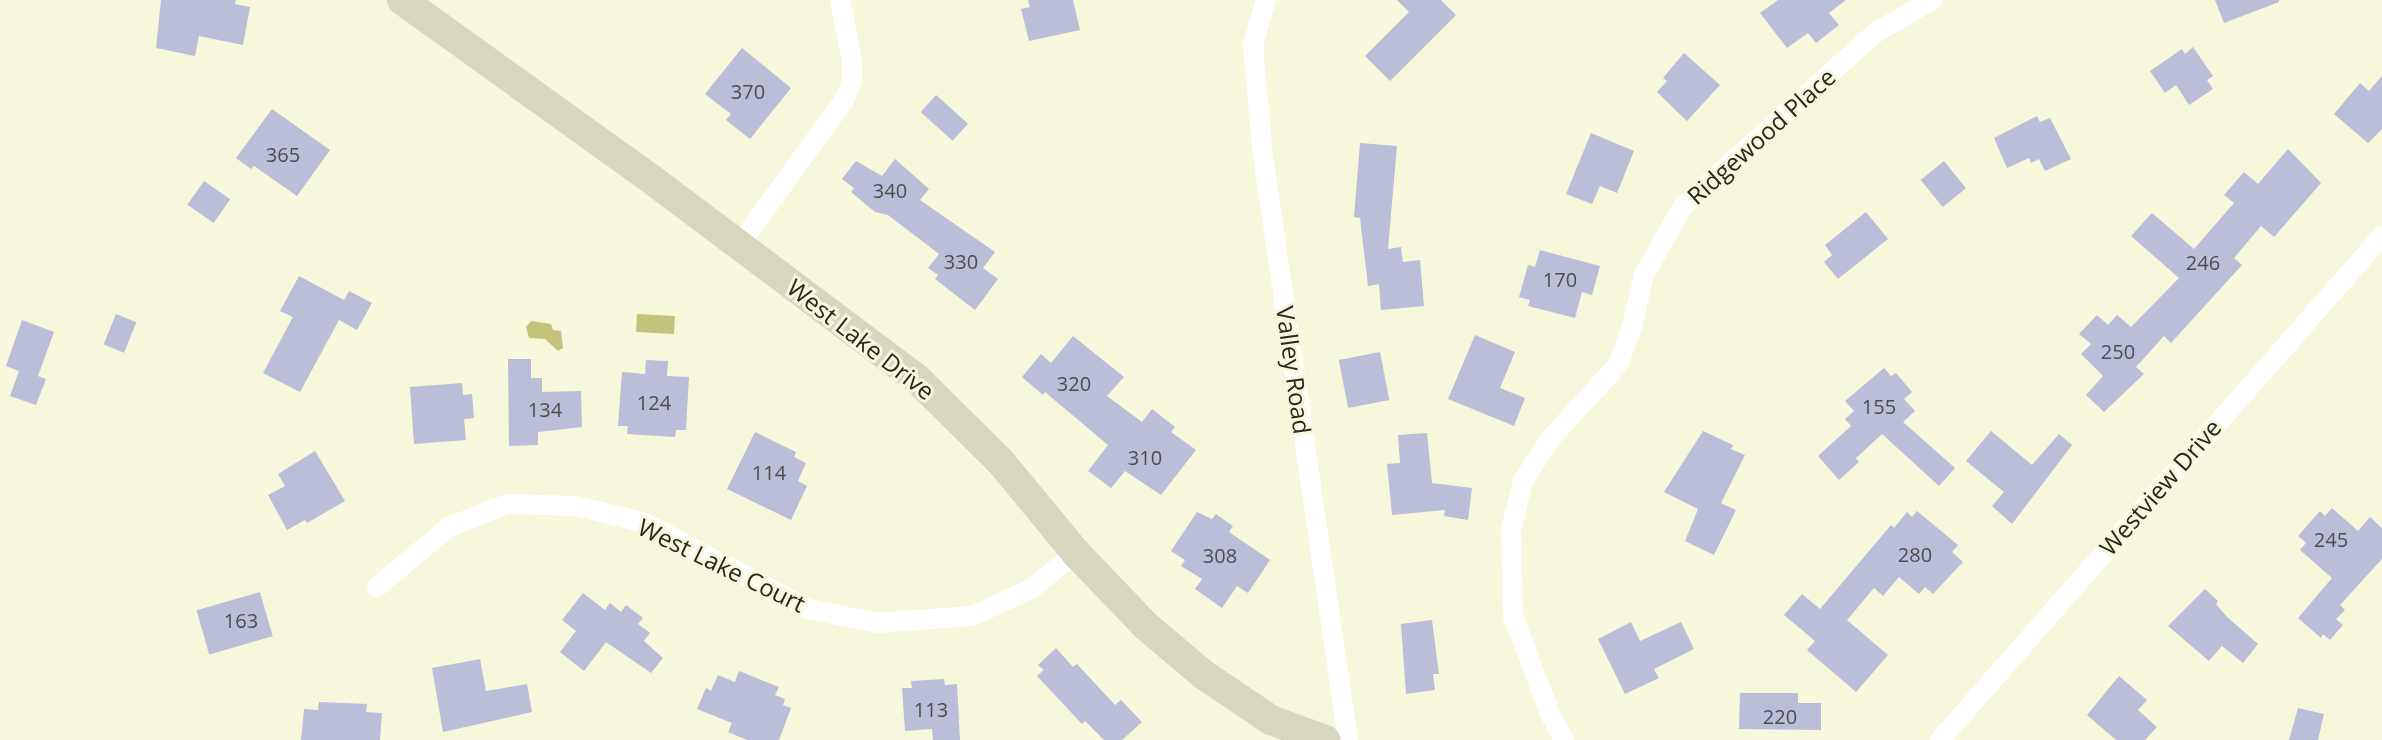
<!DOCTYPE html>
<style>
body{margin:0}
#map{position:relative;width:2382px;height:740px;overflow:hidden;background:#f6f7db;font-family:"Open Sans",sans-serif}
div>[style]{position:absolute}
.water>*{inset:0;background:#c3c37c;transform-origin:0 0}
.building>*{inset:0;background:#bbbed8;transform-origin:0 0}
.street>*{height:20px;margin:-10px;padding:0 10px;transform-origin:10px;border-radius:10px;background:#fff}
.secondary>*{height:30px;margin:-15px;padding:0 15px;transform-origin:15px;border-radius:15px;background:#d7d7bd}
span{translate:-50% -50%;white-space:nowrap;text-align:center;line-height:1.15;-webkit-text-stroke:6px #f6f7db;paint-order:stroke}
.number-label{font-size:20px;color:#4d4e4c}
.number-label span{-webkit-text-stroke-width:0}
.street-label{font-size:24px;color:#28281e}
</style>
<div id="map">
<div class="water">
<div style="left:637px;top:314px;width:38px;height:18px;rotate:3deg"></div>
<div style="clip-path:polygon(531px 321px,551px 324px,553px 330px,561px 331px,563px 348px,558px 351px,545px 339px,529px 338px,526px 327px)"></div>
</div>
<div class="building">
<div style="clip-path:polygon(161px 0,236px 0,235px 4px,250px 7px,243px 45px,199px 36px,195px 56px,156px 48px)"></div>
<div style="clip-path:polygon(1028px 0,1073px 0,1080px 30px,1029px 41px,1021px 9px,1030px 7px)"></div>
<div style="clip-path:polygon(1397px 0,1441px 0,1456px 15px,1390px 81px,1365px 56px,1409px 12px)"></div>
<div style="clip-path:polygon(1778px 0,1846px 0,1829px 13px,1839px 25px,1816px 43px,1808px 33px,1787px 48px,1760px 13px)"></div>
<div style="clip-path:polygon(2215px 0,2279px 0,2279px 2px,2224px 23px)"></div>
<div style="clip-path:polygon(2193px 47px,2213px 76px,2207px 80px,2213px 89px,2189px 105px,2176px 85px,2165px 93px,2150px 71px,2182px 49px,2185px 54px)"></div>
<div style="clip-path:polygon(742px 48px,791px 88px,750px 139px,726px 120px,731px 114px,705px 94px)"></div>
<div style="clip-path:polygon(1684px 53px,1720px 85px,1687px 121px,1657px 92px,1667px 81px,1663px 78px)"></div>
<div style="clip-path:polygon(2382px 76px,2382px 129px,2368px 143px,2334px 114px,2360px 83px,2369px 91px)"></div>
<div style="left:936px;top:95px;width:43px;height:23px;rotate:42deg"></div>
<div style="clip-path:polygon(272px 109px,330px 150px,297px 196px,254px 166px,251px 169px,236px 158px)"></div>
<div style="clip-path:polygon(2037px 116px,2040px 122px,2050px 118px,2071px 159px,2045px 171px,2039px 159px,2031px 163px,2029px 158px,2007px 168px,1994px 138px)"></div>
<div style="clip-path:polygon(1591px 133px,1634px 151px,1617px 193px,1600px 186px,1592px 204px,1566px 194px)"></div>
<div style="clip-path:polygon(1360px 143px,1397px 146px,1388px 249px,1401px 247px,1403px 262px,1420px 260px,1424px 306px,1381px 310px,1379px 284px,1368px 286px,1360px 218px,1354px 217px)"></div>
<div style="clip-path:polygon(2288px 149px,2321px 183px,2274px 237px,2261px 226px,2234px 258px,2242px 265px,2171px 343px,2164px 336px,2136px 367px,2144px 374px,2104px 412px,2086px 395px,2103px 376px,2081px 354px,2091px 344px,2079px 334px,2097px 315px,2108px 325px,2117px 315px,2131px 327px,2179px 278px,2131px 236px,2152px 213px,2194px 249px,2234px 203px,2224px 195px,2244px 172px,2258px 184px)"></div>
<div style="clip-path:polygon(895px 159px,929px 189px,920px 200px,995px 252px,983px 268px,998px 279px,975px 310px,935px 279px,938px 275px,928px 268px,939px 254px,888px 215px,875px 212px,851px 192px,854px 188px,842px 179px,856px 161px,882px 176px)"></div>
<div style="left:1944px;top:161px;width:35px;height:30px;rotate:51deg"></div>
<div style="left:204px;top:181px;width:32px;height:29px;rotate:35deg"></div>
<div style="clip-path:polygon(1866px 212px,1888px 239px,1838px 279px,1824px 262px,1832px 255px,1825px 245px)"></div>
<div style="clip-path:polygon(1540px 250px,1600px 266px,1592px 295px,1582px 292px,1575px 318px,1528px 306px,1530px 300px,1519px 297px,1528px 265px,1535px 267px)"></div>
<div style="clip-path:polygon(299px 276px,344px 300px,349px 291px,372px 303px,357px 330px,339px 320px,300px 392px,263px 373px,293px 317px,280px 311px)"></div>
<div style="left:116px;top:314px;width:22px;height:33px;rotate:22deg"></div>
<div style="clip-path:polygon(22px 320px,54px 332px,38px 376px,46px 379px,36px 405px,10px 396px,19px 371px,6px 366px)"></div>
<div style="clip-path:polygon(1475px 335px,1515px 352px,1500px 388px,1525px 398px,1514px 426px,1448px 399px)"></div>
<div style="clip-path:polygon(1073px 336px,1124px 377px,1107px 396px,1142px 422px,1152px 409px,1175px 427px,1171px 432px,1196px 450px,1161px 495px,1125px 471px,1111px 488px,1088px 471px,1108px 445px,1045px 392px,1043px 395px,1022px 377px,1041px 354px,1051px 363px)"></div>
<div style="left:1380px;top:352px;width:49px;height:42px;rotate:79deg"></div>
<div style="clip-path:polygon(508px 359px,531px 359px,531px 378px,542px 378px,542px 392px,581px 391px,582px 427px,538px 432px,538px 445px,509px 446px)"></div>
<div style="clip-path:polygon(646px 360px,668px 361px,667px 376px,689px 377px,686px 430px,676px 430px,675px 437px,627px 434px,628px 426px,618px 426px,622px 372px,645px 374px)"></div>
<div style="clip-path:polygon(1884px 368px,1891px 376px,1896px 373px,1912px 392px,1904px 399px,1915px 411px,1903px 422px,1955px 468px,1939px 486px,1882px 434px,1856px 458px,1859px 462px,1839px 480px,1818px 456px,1851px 426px,1845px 419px,1854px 411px,1845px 401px)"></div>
<div style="clip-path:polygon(462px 383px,463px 395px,472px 394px,474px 418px,464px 419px,466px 440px,414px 444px,410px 387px)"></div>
<div style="clip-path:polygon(1703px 431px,1733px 445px,1731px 449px,1745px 455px,1721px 503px,1736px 510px,1714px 555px,1685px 541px,1698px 509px,1664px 492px)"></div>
<div style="clip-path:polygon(1991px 431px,2032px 465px,2059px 434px,2072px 445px,2012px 524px,1992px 506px,2004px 492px,1966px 461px)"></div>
<div style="clip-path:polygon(755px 432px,796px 452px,794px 457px,806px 463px,798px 481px,807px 486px,791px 520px,727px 489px)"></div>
<div style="clip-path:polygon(1427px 433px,1432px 483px,1472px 488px,1468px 520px,1444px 516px,1445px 510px,1392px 515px,1387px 464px,1400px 463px,1398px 435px)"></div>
<div style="clip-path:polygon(315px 451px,345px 501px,307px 523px,305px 520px,287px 530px,268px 495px,285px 486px,278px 474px)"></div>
<div style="clip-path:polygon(2332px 508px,2358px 531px,2370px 517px,2382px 528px,2382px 559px,2340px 605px,2345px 610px,2336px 619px,2343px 625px,2330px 640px,2323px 634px,2321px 638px,2298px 618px,2332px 578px,2300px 550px,2306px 543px,2298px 536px,2320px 511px,2325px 516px)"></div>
<div style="clip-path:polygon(1917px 511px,1958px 545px,1952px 552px,1963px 562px,1933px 594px,1925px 587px,1919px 594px,1899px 577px,1883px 596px,1874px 588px,1847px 620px,1888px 655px,1856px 692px,1807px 650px,1815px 641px,1784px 615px,1802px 594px,1820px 609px,1891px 525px,1894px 528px,1907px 512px,1912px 517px)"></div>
<div style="clip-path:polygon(1197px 512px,1212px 519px,1216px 514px,1233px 526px,1229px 532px,1270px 560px,1248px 593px,1237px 586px,1222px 608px,1195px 589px,1202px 579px,1181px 566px,1185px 560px,1171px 551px)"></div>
<div style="clip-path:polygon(2205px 589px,2218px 601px,2216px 604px,2227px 617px,2258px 644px,2243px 663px,2222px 646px,2209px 661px,2168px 626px)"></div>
<div style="left:260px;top:592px;width:46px;height:66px;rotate:74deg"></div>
<div style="clip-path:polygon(583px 593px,605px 610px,610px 603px,621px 612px,626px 605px,643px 618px,638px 624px,650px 633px,644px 641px,663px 658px,651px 673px,606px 642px,584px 671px,560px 652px,576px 631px,562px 620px)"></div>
<div style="clip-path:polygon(1432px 620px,1439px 674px,1433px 674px,1435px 690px,1406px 694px,1401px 624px)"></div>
<div style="clip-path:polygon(1631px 622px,1640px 641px,1681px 622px,1694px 649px,1654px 669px,1659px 678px,1625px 694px,1598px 639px)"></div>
<div style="clip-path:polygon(1056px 648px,1073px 667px,1077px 664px,1115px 705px,1121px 700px,1142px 722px,1122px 740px,1104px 740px,1085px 721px,1082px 724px,1037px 676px,1044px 670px,1038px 665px)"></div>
<div style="clip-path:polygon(480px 659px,486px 691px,527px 684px,532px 712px,443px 732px,432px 668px)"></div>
<div style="clip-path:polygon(739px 671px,779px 687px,775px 695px,785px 699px,783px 705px,791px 708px,779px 740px,747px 740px,728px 732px,732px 723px,697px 709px,706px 688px,711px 691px,718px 675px,735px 682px)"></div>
<div style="clip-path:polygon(2119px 676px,2147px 700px,2138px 710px,2157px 727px,2145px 740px,2116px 740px,2087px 715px)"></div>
<div style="clip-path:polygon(944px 679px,945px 685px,957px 684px,960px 740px,933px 740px,932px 729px,905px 731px,902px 688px,912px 688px,911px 681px)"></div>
<div style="clip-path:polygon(1740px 693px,1798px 693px,1798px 703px,1821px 703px,1821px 730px,1739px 729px)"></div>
<div style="clip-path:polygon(319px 702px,367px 704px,366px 712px,382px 713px,380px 740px,301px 740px,304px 709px,318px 710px)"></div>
<div style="clip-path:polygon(2298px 708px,2324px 714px,2318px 740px,2289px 740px)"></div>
</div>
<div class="street">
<div style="left:1266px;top:0;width:47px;rotate:106.1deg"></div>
<div style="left:1253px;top:45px;width:111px;rotate:84.9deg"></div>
<div style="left:1263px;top:156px;width:590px;rotate:81.72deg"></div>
<div style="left:739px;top:245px;width:180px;rotate:-54deg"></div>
<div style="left:845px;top:99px;width:19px;rotate:-69deg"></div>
<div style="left:852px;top:81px;width:20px;rotate:-90deg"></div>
<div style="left:852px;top:61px;width:62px;rotate:-101.1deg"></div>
<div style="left:377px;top:587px;width:94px;rotate:-39.8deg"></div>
<div style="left:449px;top:527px;width:62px;rotate:-21.6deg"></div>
<div style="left:507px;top:504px;width:69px;rotate:1.7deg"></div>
<div style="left:576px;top:506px;width:71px;rotate:13.8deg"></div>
<div style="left:645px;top:523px;width:185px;rotate:27.7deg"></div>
<div style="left:809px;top:609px;width:70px;rotate:11.5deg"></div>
<div style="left:878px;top:623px;width:94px;rotate:-4.3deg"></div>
<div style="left:972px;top:616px;width:65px;rotate:-24.6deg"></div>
<div style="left:1031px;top:589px;width:58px;rotate:-38.7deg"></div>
<div style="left:1564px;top:740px;width:27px;rotate:-118deg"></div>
<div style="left:1551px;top:716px;width:107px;rotate:-110.8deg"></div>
<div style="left:1513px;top:616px;width:87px;rotate:-91.3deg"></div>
<div style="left:1511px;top:529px;width:49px;rotate:-76deg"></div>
<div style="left:1523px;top:481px;width:51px;rotate:-56.9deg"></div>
<div style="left:1551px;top:438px;width:99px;rotate:-47.5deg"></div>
<div style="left:1618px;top:365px;width:37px;rotate:-70deg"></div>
<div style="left:1631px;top:330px;width:57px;rotate:-76.7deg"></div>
<div style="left:1644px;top:275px;width:79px;rotate:-60.5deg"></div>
<div style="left:1683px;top:206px;width:258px;rotate:-42deg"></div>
<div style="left:1875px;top:33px;width:66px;rotate:-30.1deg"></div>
<div style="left:1940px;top:740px;width:670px;rotate:-48.75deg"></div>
</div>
<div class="secondary">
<div style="left:402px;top:0;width:312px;rotate:35.7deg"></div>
<div style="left:655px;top:182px;width:325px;rotate:36.9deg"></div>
<div style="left:915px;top:377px;width:120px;rotate:44.7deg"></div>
<div style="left:1000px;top:461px;width:119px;rotate:50.4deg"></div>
<div style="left:1076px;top:553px;width:101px;rotate:46.2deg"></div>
<div style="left:1146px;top:626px;width:76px;rotate:40.2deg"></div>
<div style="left:1204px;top:675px;width:81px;rotate:33.9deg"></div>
<div style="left:1271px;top:720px;width:58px;rotate:20.3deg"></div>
</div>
<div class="number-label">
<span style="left:748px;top:91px">370</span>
<span style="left:283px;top:154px">365</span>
<span style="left:890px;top:190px">340</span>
<span style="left:961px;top:261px">330</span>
<span style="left:2203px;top:262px">246</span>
<span style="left:1560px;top:279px">170</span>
<span style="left:2118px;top:351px">250</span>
<span style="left:1074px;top:383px">320</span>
<span style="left:654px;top:402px">124</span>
<span style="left:1879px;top:406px">155</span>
<span style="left:545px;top:409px">134</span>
<span style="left:1145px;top:457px">310</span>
<span style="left:769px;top:472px">114</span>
<span style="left:2331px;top:539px">245</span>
<span style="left:1915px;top:554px">280</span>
<span style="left:1220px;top:555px">308</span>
<span style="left:241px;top:620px">163</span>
<span style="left:931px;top:709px">113</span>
<span style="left:1780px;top:716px">220</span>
</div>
<div class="street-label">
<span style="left:1761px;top:136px;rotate:-42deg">Ridgewood Place</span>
<span style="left:861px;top:339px;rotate:38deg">West Lake Drive</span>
<span style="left:1294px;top:370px;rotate:82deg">Valley Road</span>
<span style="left:2160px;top:487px;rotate:-49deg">Westview Drive</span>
<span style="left:722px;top:565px;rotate:26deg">West Lake Court</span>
</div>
</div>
